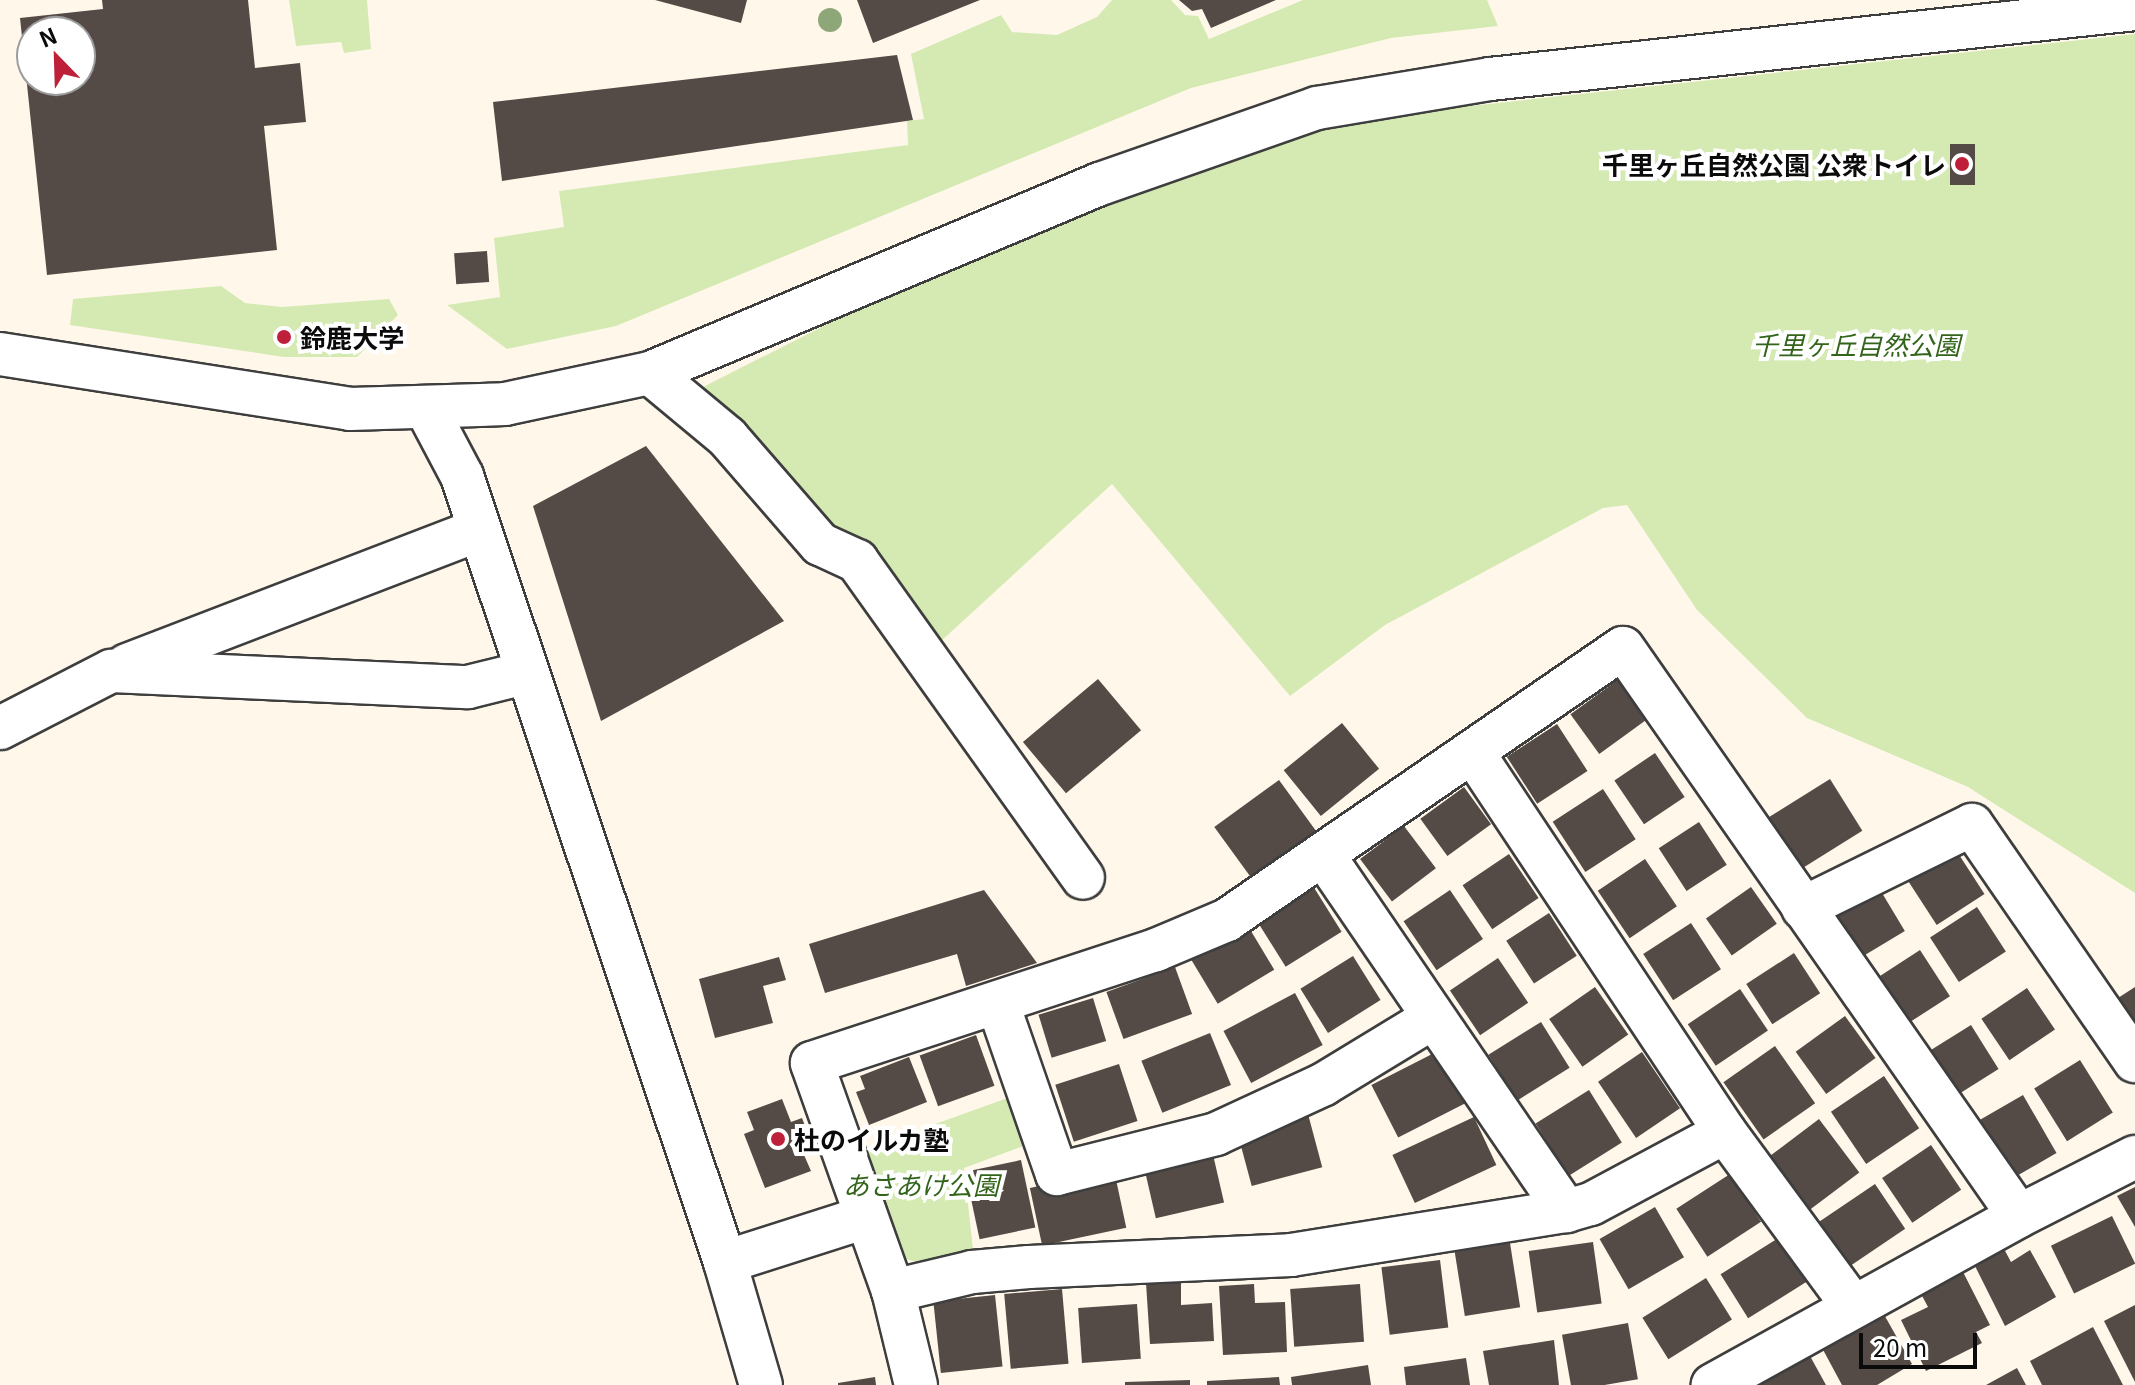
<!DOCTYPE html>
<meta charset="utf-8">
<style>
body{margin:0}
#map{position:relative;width:2135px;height:1385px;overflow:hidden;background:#fff8ea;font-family:Georgia,"Noto Sans JP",serif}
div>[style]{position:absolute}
.green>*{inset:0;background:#d5eab3}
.building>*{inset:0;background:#544b47;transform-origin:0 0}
.roads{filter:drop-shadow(2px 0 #3e3e3e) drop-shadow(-2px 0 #3e3e3e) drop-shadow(0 2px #3e3e3e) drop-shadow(0 -2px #3e3e3e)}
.minor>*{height:42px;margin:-21px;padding:0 21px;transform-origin:21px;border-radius:21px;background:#fff}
.trees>*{width:24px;height:24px;margin:-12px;border-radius:50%;background:#8ea778}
.dots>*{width:22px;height:22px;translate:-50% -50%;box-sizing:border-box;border:4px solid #fff;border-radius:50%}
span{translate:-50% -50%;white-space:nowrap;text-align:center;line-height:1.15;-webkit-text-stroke:8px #fff;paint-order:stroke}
.poi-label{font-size:26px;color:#0b0b0b;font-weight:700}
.right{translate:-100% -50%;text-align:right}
.left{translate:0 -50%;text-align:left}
.park-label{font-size:26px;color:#32641b;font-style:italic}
.north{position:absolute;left:16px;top:16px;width:80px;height:80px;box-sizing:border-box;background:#fff;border:2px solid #9d9d9d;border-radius:50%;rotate:337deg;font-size:22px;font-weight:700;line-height:32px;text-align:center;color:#0b0b0b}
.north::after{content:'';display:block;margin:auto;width:28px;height:36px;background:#be2039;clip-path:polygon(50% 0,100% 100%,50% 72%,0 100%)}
.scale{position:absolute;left:1859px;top:1333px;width:118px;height:36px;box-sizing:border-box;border:4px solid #0b0b0b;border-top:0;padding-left:10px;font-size:24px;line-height:28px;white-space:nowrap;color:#0b0b0b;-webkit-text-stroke:6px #fff;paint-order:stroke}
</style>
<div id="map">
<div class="green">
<div style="clip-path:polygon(289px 0,367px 0,371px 49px,344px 53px,341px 42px,296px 46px)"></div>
<div style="clip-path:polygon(1112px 0,1171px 0,1185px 15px,1198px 16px,1209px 39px,1303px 0,1487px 0,1498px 26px,1391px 38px,1191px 88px,616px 326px,507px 349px,447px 305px,500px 297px,494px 238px,564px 227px,559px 191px,908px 145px,907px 121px,924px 119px,911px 54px,1001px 15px,1012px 32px,1057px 35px,1097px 17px)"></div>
<div style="clip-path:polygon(2135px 34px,2135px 893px,1968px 787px,1807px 718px,1697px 610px,1627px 505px,1603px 508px,1385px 625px,1290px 696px,1112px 484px,939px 643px,697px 390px,875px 300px,1071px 219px,1264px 146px,1377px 116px)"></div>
<div style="clip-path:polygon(221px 286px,245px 303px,282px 307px,389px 299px,398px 315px,357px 357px,284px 357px,70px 325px,73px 299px)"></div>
<div style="clip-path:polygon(1013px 1096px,1029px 1144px,964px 1168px,973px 1249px,923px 1264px,906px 1259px,897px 1249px,863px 1150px)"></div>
</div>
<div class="building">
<div style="clip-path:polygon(evenodd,102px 0,248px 0,255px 68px,300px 63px,306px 122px,264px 126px,277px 250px,47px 275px,20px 18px,103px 9px,102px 0,32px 32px,80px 32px,80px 80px,32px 80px,32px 32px)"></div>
<div style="clip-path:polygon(655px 0,747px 0,741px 23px)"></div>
<div style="clip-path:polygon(857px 0,980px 0,873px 43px)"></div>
<div style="clip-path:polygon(1179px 0,1276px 0,1211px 28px,1202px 9px,1192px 11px)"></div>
<div style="clip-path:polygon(897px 55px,913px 120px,502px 181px,493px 102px)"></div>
<div style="left:1950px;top:144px;width:25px;height:41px"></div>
<div style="left:487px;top:251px;width:31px;height:33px;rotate:86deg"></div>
<div style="clip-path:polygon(646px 446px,784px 621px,601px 721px,533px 506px)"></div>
<div style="left:1098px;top:679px;width:67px;height:98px;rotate:50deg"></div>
<div style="left:1619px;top:679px;width:49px;height:60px;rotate:54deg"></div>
<div style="left:1342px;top:723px;width:59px;height:75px;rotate:51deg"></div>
<div style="left:1557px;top:724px;width:56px;height:60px;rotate:57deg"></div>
<div style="left:1655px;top:753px;width:53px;height:49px;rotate:56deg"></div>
<div style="left:1830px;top:779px;width:61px;height:76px;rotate:58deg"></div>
<div style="left:1279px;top:780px;width:69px;height:80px;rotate:54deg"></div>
<div style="left:1464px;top:787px;width:46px;height:54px;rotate:54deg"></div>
<div style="left:1603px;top:789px;width:60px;height:60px;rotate:57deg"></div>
<div style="left:1699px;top:822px;width:51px;height:48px;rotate:57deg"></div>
<div style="left:1404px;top:826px;width:53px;height:55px;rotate:53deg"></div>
<div style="left:1954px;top:847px;width:56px;height:57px;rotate:57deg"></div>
<div style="left:1509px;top:854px;width:53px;height:56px;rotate:56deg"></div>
<div style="left:1645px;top:859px;width:57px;height:57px;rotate:56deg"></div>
<div style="left:1876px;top:883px;width:56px;height:62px;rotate:59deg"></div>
<div style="left:1313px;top:886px;width:54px;height:66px;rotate:58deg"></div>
<div style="left:1751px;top:887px;width:45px;height:55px;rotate:55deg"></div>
<div style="clip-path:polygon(984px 890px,1037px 963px,966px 986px,957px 954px,825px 993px,809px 944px)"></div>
<div style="left:1450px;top:890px;width:59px;height:56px;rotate:56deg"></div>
<div style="left:1977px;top:907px;width:53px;height:56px;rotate:57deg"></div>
<div style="left:1549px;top:913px;width:51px;height:51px;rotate:57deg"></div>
<div style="left:1691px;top:923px;width:55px;height:57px;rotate:57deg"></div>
<div style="left:1248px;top:926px;width:51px;height:66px;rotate:59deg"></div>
<div style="left:1920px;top:950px;width:55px;height:61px;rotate:57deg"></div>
<div style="left:1794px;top:953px;width:48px;height:57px;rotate:57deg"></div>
<div style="left:1353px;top:956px;width:52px;height:62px;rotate:58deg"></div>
<div style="clip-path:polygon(779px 957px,786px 980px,763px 986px,773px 1023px,715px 1038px,699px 979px)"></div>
<div style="left:1498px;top:958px;width:54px;height:58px;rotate:56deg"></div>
<div style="left:1175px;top:967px;width:50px;height:73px;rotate:70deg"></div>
<div style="left:1595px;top:987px;width:58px;height:56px;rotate:55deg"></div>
<div style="clip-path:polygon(2135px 987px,2135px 1027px,2118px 998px)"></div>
<div style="left:2027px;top:988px;width:50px;height:55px;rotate:56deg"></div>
<div style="left:1740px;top:989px;width:50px;height:63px;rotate:56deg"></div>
<div style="left:1295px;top:993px;width:59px;height:81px;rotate:62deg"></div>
<div style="left:1093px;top:998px;width:45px;height:57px;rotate:73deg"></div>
<div style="left:1845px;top:1016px;width:52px;height:61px;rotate:54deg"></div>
<div style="left:1541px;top:1022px;width:54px;height:62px;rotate:58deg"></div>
<div style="left:1971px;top:1025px;width:52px;height:60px;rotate:58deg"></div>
<div style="left:1210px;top:1033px;width:56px;height:74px;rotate:68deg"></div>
<div style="left:976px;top:1035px;width:54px;height:60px;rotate:70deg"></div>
<div style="left:1775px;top:1046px;width:70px;height:63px;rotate:55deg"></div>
<div style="left:1440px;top:1050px;width:59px;height:77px;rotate:63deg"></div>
<div style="left:1642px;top:1052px;width:68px;height:53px;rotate:56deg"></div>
<div style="clip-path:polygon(909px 1057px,927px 1102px,869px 1125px,856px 1092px,865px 1089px,860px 1076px)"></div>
<div style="left:2080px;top:1060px;width:62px;height:54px;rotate:58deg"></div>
<div style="left:1119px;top:1064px;width:60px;height:67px;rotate:72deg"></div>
<div style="left:1884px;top:1076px;width:63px;height:64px;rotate:56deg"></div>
<div style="left:1589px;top:1090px;width:62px;height:63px;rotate:58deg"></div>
<div style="left:2023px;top:1095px;width:67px;height:59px;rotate:60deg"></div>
<div style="clip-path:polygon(782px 1099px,791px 1122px,802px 1118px,812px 1144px,801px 1148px,811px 1171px,765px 1188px,744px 1134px,754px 1130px,747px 1112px)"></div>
<div style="left:1308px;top:1114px;width:55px;height:73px;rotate:75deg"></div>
<div style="left:1474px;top:1117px;width:53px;height:90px;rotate:65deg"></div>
<div style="left:1819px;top:1119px;width:67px;height:62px;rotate:53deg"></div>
<div style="left:1931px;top:1145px;width:54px;height:59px;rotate:56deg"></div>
<div style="left:1211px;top:1146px;width:58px;height:70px;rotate:77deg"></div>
<div style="left:1021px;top:1160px;width:69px;height:57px;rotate:78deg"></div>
<div style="left:1114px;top:1170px;width:59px;height:86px;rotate:78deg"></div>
<div style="left:1730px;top:1174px;width:57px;height:64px;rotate:57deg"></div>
<div style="left:1875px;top:1184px;width:54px;height:70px;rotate:56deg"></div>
<div style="clip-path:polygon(2135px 1187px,2135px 1227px,2117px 1196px)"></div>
<div style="left:1655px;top:1207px;width:58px;height:64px;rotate:60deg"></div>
<div style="left:2112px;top:1216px;width:53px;height:68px;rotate:64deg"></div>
<div style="left:1785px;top:1234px;width:52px;height:76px;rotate:58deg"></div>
<div style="left:1593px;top:1242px;width:62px;height:65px;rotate:82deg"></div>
<div style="left:1510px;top:1243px;width:65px;height:56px;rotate:81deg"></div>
<div style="clip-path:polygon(2003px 1247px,2011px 1262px,2030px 1250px,2056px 1297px,2005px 1326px,1974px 1264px)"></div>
<div style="left:1440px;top:1260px;width:68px;height:59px;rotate:83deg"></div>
<div style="clip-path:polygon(1962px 1270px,1990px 1325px,1976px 1332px,1982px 1343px,1926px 1371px,1901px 1320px,1928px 1307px,1920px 1292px)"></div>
<div style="left:1706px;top:1278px;width:49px;height:75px;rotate:58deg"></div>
<div style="clip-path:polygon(1181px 1281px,1181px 1305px,1212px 1303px,1214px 1341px,1150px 1344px,1146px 1283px)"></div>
<div style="clip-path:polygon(1254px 1284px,1255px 1303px,1285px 1302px,1287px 1352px,1223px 1355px,1219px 1286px)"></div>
<div style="left:1360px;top:1284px;width:58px;height:70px;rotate:86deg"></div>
<div style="left:1062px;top:1289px;width:75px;height:58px;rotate:85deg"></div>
<div style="left:995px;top:1295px;width:72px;height:62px;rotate:84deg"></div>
<div style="left:1137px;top:1304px;width:55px;height:59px;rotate:86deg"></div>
<div style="clip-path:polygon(2135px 1305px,2135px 1382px,2104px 1321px)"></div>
<div style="clip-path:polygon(1882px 1311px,1912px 1364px,1877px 1385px,1842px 1385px,1821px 1346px)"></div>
<div style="left:1628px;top:1323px;width:57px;height:67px;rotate:80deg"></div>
<div style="clip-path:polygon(2093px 1327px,2123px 1385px,2042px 1385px,2030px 1361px)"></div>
<div style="clip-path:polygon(1554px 1340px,1559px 1385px,1489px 1385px,1483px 1351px)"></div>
<div style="clip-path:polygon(1810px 1356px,1826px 1385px,1759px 1385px)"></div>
<div style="clip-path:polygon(1466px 1358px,1470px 1385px,1406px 1385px,1404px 1367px)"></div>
<div style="clip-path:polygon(1368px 1365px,1371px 1385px,1292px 1385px,1291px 1377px)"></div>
<div style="clip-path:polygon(2017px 1368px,2026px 1385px,1986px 1385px)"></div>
<div style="clip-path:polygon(875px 1377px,876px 1385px,838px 1385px,838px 1383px)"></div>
<div style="clip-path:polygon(1279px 1377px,1280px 1385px,1207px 1385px,1207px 1381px)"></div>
<div style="clip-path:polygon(1190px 1380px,1190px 1385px,1125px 1385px,1125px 1382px)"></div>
</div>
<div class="roads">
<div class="minor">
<div style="left:0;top:354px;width:354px;rotate:8.9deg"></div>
<div style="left:350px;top:409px;width:155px;rotate:-1.8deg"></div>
<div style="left:505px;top:404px;width:148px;rotate:-12.1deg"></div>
<div style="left:650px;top:373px;width:488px;rotate:-22.8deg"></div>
<div style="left:1100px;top:184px;width:230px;rotate:-19.3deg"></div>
<div style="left:1317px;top:108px;width:175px;rotate:-9.5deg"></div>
<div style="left:1490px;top:79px;width:649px;rotate:-6.19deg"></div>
<div style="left:650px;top:373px;width:100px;rotate:39.7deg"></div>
<div style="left:727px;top:437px;width:142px;rotate:49deg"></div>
<div style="left:820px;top:544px;width:41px;rotate:24.7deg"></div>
<div style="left:857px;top:561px;width:389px;rotate:54.5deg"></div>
<div style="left:426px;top:408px;width:77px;rotate:62.1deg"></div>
<div style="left:462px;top:476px;width:829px;rotate:71.5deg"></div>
<div style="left:725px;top:1262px;width:128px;rotate:73.7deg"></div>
<div style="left:127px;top:665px;width:376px;rotate:-21deg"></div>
<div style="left:0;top:728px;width:125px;rotate:-27.2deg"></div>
<div style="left:111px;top:671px;width:357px;rotate:2.6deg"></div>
<div style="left:468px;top:687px;width:59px;rotate:-13.8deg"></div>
<div style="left:1324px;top:856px;width:430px;rotate:55.7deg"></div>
<div style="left:1803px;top:908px;width:188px;rotate:-26.2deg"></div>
<div style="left:1972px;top:825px;width:287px;rotate:55.4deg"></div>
<div style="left:998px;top:1004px;width:180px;rotate:70.9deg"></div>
<div style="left:1057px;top:1174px;width:164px;rotate:-14.1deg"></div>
<div style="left:1216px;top:1134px;width:119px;rotate:-24.8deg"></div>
<div style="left:1324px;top:1084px;width:125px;rotate:-31.3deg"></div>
<div style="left:1725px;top:1132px;width:215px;rotate:53.7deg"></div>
<div style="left:2019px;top:1216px;width:130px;rotate:-27deg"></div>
<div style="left:725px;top:1262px;width:148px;rotate:-17.7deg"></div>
<div style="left:893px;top:1291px;width:81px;rotate:-13.5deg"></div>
<div style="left:972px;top:1272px;width:57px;rotate:-5deg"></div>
<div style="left:1029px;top:1267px;width:262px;rotate:-2.6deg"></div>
<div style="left:1291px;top:1255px;width:278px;rotate:-9.1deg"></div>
<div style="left:1566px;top:1211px;width:26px;rotate:-16deg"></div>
<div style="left:1591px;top:1204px;width:152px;rotate:-28.2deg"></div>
<div style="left:1725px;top:1132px;width:456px;rotate:-123.6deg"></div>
<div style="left:916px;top:1385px;width:97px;rotate:-103.7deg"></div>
<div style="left:893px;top:1291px;width:242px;rotate:-109.6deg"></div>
<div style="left:812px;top:1063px;width:362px;rotate:-18.2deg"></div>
<div style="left:1156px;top:950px;width:77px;rotate:-22.9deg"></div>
<div style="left:1227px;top:920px;width:480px;rotate:-34.5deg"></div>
<div style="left:1623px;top:648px;width:692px;rotate:55.12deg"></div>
<div style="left:2019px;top:1216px;width:350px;rotate:151.1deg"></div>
</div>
</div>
<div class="trees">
<div style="left:830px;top:20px"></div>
</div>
<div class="dots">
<div style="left:1962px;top:164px;background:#be2039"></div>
<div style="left:284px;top:337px;background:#be2039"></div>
<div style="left:778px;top:1139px;background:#be2039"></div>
</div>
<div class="poi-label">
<span class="right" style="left:1946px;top:164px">千里ヶ丘自然公園 公衆トイレ</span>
<span class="left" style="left:300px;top:337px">鈴鹿大学</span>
<span class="left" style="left:794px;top:1139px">杜のイルカ塾</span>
</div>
<div class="park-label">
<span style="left:1856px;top:344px">千里ヶ丘自然公園</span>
<span style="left:921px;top:1184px">あさあけ公園</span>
</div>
<div class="north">N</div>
<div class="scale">20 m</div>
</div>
